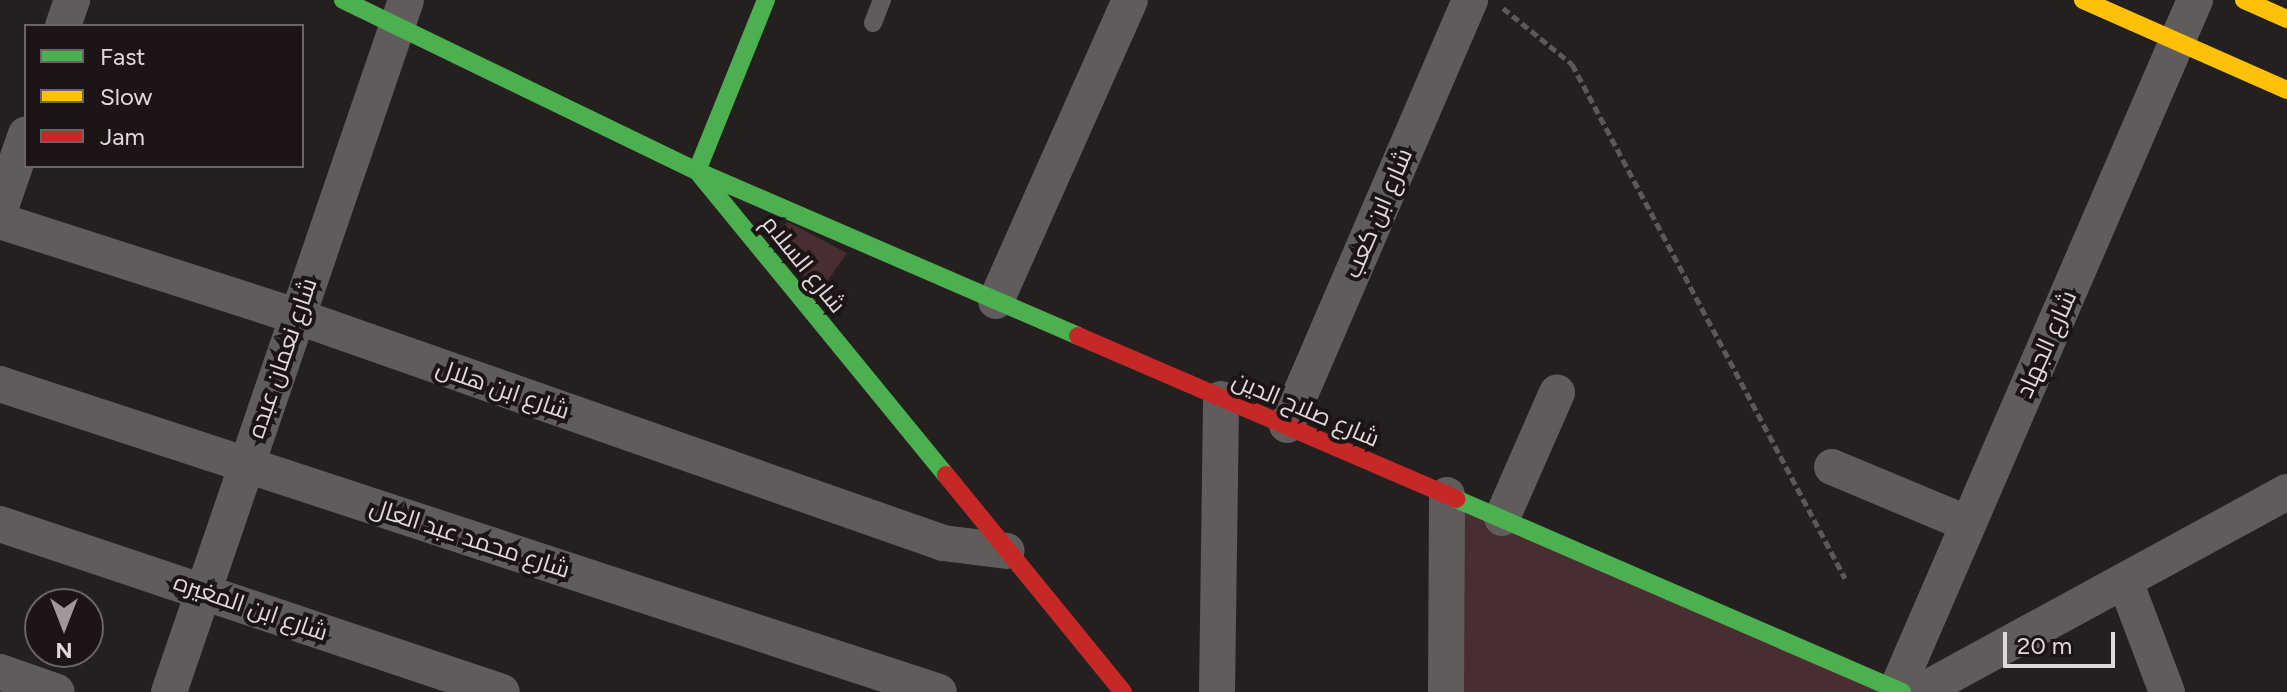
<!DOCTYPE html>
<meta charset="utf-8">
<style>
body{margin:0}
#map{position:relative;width:2287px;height:692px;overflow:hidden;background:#252020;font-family:Figtree,Cairo,sans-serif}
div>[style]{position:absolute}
.green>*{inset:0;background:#482d31}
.path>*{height:5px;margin-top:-2.5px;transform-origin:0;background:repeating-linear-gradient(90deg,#5c5859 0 8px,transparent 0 12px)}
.lane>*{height:18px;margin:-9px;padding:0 9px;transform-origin:9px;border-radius:9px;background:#605c5c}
.street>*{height:36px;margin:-18px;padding:0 18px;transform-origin:18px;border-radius:18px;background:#605c5c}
.fast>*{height:18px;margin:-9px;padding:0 9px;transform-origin:9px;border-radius:9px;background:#4caf50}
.slow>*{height:18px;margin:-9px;padding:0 9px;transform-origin:9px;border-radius:9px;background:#ffc107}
.jam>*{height:18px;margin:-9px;padding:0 9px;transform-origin:9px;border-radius:9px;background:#c62828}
span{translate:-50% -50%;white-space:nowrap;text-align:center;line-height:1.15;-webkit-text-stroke:8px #1d1416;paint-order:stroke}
.street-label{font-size:24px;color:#e0d9da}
.legend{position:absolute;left:24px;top:24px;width:280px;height:144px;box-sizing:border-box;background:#1d1416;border:2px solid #6b6364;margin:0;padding:10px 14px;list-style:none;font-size:24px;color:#e0d9da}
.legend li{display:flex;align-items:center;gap:16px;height:40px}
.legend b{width:40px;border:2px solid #6b6364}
.north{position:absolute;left:24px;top:588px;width:80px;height:80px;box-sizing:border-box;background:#1d1416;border:2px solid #6b6364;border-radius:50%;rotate:180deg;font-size:22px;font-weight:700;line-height:32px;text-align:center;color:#e0d9da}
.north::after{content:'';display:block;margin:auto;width:28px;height:36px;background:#9f9899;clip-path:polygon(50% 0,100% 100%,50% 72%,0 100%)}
.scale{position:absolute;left:2003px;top:632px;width:112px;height:36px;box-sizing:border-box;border:4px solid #e0d9da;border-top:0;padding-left:10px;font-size:24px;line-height:28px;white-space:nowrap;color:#e0d9da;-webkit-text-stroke:6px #1d1416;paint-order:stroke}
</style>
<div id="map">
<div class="green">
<div style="clip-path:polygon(788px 222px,847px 253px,819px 293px,766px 235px)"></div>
<div style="clip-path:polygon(1457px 499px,1900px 692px,1456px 692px)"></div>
</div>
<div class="path">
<div style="left:1503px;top:8px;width:89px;rotate:39.1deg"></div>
<div style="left:1572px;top:64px;width:582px;rotate:62.03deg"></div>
</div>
<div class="lane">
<div style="left:873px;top:23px;width:25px;rotate:-69deg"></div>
</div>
<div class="street">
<div style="left:63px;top:26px;width:28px;rotate:-71deg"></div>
<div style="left:0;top:209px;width:79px;rotate:-70.9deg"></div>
<div style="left:0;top:221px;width:311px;rotate:17.8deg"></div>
<div style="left:296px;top:316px;width:686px;rotate:19.33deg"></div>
<div style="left:943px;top:543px;width:64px;rotate:7.1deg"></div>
<div style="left:996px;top:301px;width:329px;rotate:-66deg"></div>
<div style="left:0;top:384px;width:988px;rotate:18.16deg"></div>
<div style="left:1287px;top:425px;width:463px;rotate:-66.7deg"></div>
<div style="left:1832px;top:467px;width:147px;rotate:22.7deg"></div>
<div style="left:1502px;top:518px;width:137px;rotate:-66.3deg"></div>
<div style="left:0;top:524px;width:529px;rotate:18.5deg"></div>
<div style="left:2125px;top:581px;width:119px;rotate:69.3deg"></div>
<div style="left:0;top:672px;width:60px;rotate:19.3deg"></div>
<div style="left:1897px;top:689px;width:751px;rotate:-66.61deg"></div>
<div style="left:169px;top:692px;width:731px;rotate:-71.09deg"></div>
<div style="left:1217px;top:692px;width:293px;rotate:-89.2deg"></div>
<div style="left:1446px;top:692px;width:197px;rotate:-89.7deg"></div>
<div style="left:1920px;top:692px;width:418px;rotate:-28.6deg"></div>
</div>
<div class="fast">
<div style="left:343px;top:0;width:393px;rotate:25.8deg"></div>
<div style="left:697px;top:171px;width:393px;rotate:50.7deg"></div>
<div style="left:766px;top:0;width:184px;rotate:112deg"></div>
<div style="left:697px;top:171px;width:415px;rotate:23.4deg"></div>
<div style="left:1456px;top:499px;width:486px;rotate:23.4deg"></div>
</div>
<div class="slow">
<div style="left:2083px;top:0;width:223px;rotate:23.8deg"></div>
<div style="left:2244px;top:0;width:47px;rotate:23.8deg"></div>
</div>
<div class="jam">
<div style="left:1078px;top:336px;width:412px;rotate:23.3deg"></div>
<div style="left:946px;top:475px;width:280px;rotate:50.8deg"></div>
</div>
<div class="street-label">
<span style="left:1378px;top:213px;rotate:-67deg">شارع ابن كعب</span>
<span style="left:804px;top:264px;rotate:51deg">شارع السلام</span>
<span style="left:2046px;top:344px;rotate:-66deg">شارع الجهاد</span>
<span style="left:282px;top:358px;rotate:-71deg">شارع نعمان عبده</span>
<span style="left:503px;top:389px;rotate:19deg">شارع ابن هلال</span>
<span style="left:1306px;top:409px;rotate:23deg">شارع صلاح الدين</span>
<span style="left:470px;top:538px;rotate:18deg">شارع محمد عبد العال</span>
<span style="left:251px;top:607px;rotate:19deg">شارع ابن المغيره</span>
</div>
<ul class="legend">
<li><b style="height:10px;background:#4caf50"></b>Fast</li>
<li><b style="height:10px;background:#ffc107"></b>Slow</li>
<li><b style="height:10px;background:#c62828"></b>Jam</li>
</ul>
<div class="north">N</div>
<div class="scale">20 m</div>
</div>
